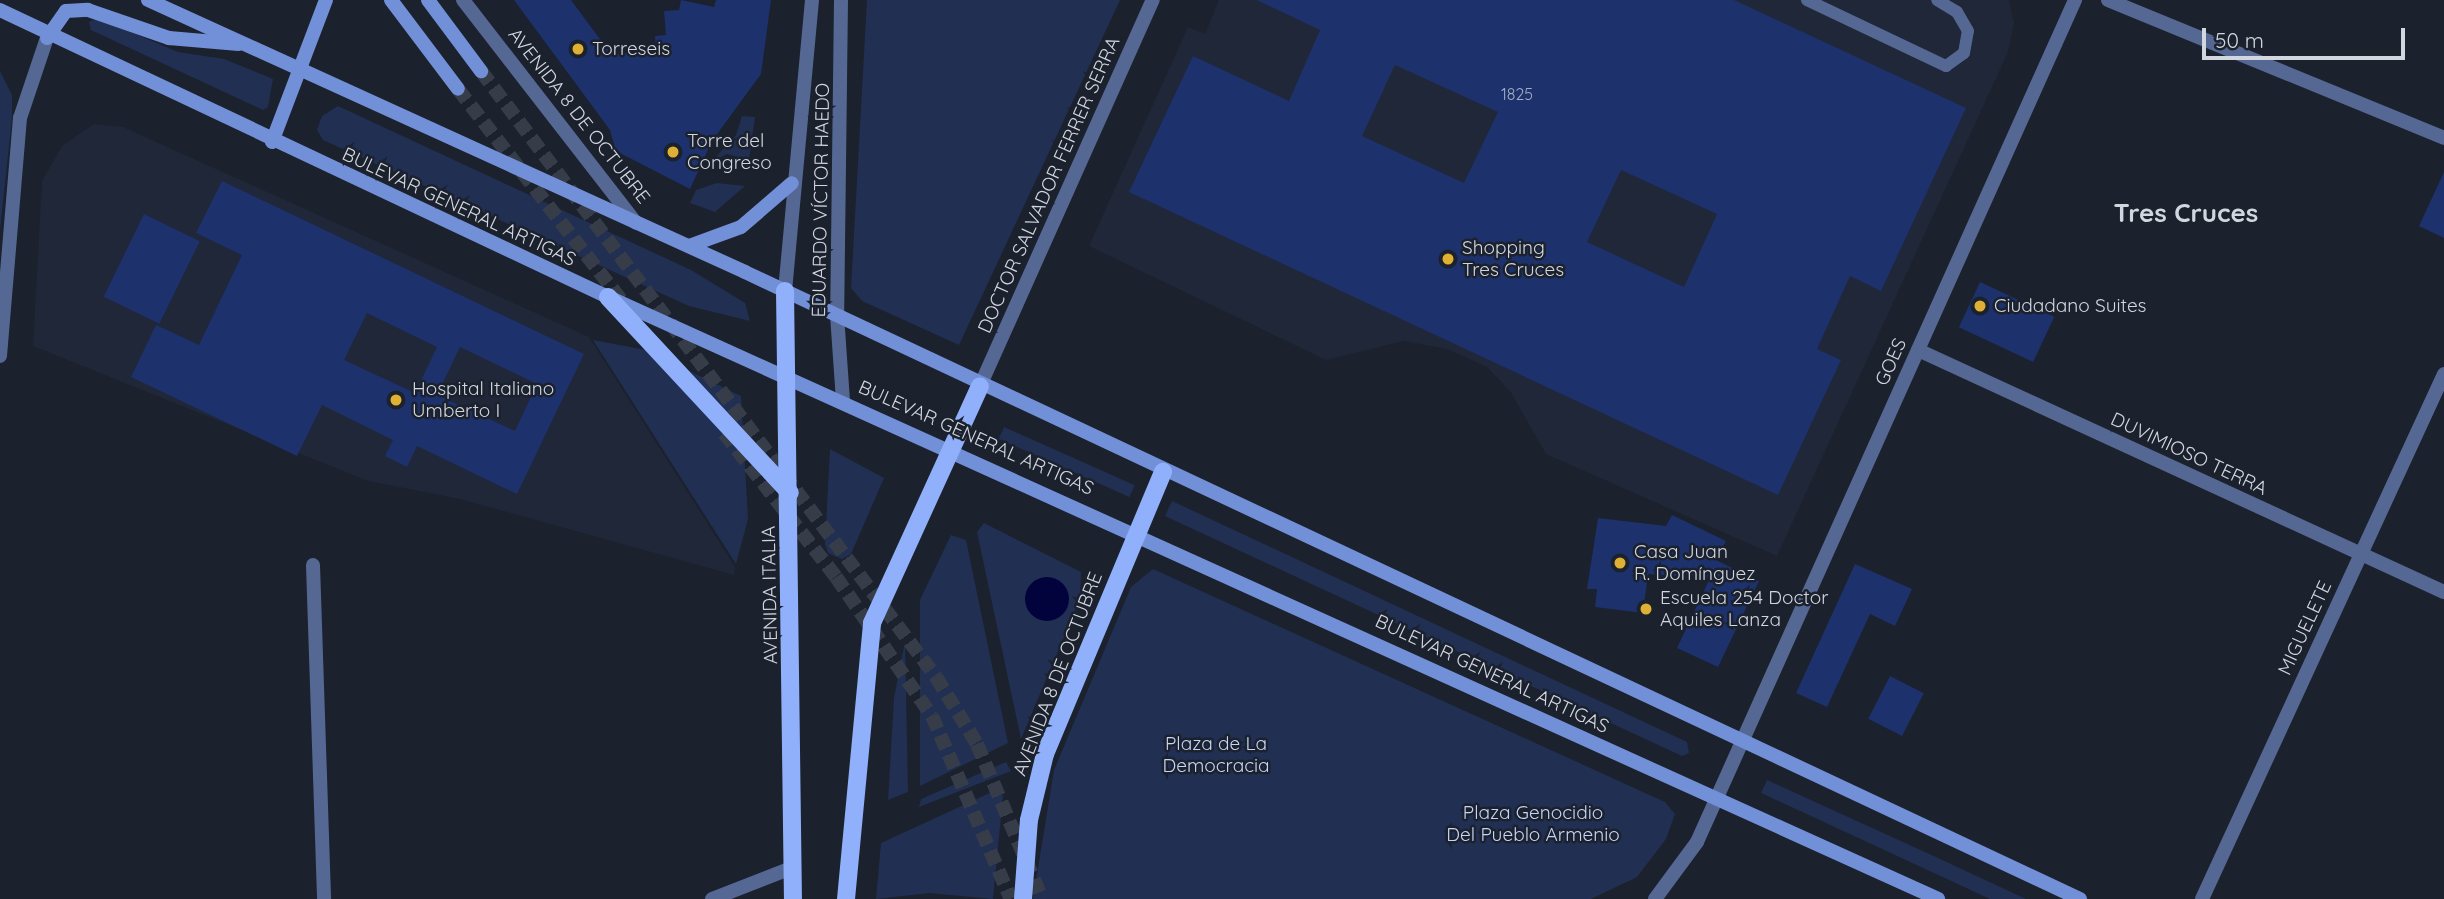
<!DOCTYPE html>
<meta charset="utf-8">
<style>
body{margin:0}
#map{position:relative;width:2444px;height:899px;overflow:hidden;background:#1b212d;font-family:Quicksand,sans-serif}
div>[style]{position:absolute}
.built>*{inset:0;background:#1f2739}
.green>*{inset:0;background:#212f53;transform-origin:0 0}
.water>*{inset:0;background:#02033c}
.round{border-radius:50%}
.building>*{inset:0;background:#1d316c;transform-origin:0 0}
.secondary-tunnel>*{height:14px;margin-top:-7px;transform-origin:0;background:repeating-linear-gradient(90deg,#363c48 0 14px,transparent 0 21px)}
.service>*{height:12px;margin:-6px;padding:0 6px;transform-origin:6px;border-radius:6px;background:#556894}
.minor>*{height:14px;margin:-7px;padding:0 7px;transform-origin:7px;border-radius:7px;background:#556894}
.tertiary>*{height:14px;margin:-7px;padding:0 7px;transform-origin:7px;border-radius:7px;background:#556894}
.secondary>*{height:14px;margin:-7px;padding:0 7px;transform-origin:7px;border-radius:7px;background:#7290d8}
.primary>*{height:18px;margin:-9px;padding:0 9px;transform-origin:9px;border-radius:9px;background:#91b0fb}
.dots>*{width:19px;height:19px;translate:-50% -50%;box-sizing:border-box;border:4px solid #1b212d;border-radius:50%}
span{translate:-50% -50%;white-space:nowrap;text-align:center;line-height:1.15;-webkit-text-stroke:5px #1b212d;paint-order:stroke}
.number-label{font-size:16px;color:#a5adc2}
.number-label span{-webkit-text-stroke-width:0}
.poi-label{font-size:19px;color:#d2d6df}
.left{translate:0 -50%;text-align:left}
.street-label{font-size:19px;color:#d2d6df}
.park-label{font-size:19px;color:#c5d5fa}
.district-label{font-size:26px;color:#d2d6df;font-weight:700}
.scale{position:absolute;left:2202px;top:28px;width:203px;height:32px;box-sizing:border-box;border:4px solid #d2d6df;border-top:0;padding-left:9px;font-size:21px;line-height:24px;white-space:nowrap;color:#d2d6df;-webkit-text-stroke:5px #1b212d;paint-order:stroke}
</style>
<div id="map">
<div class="built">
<div style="clip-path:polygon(1219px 0,2009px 0,2014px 23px,2008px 52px,1777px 556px,1546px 454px,1510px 391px,1487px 367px,1447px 349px,1404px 341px,1326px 360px,1089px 246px,1188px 27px,1205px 34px)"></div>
<div style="clip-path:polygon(94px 124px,123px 127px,589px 337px,735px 567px,734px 575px,460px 499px,368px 481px,33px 346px,42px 181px,62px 146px)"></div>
</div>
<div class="green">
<div style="clip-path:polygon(867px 0,1120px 0,959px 345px,862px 301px,851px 288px)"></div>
<div style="clip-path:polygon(98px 18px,178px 52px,224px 59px,273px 79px,268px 107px,263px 110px,91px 30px,89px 22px)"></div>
<div style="clip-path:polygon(0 71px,12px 95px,12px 118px,0 230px)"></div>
<div style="clip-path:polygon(338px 106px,691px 270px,745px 303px,750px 321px,689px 306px,323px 140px,317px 130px,322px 116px)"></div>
<div style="clip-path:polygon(742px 116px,755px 117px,749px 160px,727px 154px,711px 162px,736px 135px)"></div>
<div style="clip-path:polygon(717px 183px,745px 186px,715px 212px,690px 203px,696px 190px)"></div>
<div style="clip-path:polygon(593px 340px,646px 350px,741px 396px,748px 519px,736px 564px)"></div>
<div style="left:1004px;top:427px;width:143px;height:13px;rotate:24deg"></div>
<div style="clip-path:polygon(830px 449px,884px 478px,851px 554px,842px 559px,828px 553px,825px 544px)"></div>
<div style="clip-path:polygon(1172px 501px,1687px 742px,1689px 753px,1682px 756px,1165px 516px)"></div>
<div style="clip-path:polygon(evenodd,984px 523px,1081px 572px,1080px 599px,1021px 739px,977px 532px,984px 523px,1054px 578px,1064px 585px,1054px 620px,1037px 619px,1025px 601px,1027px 590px,1035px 580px,1054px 578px)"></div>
<div style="clip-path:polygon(951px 535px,966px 540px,1008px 743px,920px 786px,920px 600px)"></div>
<div style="clip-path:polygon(1153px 569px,1665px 802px,1675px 814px,1666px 839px,1637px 877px,1591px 899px,1033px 899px,1054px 770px,1131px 587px)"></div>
<div style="clip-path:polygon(905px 642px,908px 792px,888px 800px,894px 698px)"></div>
<div style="clip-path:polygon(1006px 762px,1011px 771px,919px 807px,921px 799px)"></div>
<div style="clip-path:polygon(1767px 780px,1938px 858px,2026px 899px,1990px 899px,1761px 793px)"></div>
<div style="clip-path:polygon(994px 791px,1003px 795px,993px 899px,930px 893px,876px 899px,881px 843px)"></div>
</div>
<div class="water">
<div class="round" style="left:1025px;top:577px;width:44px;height:44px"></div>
</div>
<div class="building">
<div style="clip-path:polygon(514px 0,571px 0,611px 54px,656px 51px,655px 36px,666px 35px,664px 11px,679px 10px,681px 0,714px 7px,716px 0,771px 0,761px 74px,712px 141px,690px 189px,616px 151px,610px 130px)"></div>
<div style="clip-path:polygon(evenodd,1257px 0,1734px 0,1966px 108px,1881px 291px,1850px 276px,1817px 349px,1841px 360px,1778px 495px,1129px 192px,1193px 56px,1289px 101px,1320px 30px,1257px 0,1395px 65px,1498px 112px,1464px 183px,1362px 136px,1395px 65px,1257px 0,1621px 170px,1717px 214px,1684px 287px,1587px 242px,1621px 170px)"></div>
<div style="clip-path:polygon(2444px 172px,2444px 238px,2419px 226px)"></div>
<div style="clip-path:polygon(evenodd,222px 181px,584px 354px,517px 494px,417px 446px,407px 467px,385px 456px,393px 440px,322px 405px,297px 456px,131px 377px,156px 325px,199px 345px,242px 255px,196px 233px,222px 181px,367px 313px,437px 347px,415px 393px,344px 360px,367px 313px,222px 181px,460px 347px,537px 384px,515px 431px,437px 395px,460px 347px)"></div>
<div style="left:144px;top:214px;width:62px;height:92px;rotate:26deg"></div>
<div style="left:1980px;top:282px;width:82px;height:50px;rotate:25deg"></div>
<div style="clip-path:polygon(1672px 515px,1726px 541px,1716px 560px,1759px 581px,1718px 667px,1677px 648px,1710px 578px,1648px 574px,1643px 613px,1595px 607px,1597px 589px,1587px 589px,1598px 518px,1666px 526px)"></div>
<div style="clip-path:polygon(1855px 564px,1912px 589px,1895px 626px,1870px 614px,1827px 707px,1796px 693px)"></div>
<div style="left:1890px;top:676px;width:38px;height:48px;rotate:27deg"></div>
</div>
<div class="secondary-tunnel">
<div style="left:481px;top:71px;width:758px;rotate:53.1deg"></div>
<div style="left:936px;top:677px;width:79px;rotate:58.5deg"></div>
<div style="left:977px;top:744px;width:168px;rotate:67.2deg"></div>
<div style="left:458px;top:89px;width:274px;rotate:52.3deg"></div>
<div style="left:724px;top:433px;width:182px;rotate:52.1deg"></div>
<div style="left:836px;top:577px;width:169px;rotate:55.4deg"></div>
<div style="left:932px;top:716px;width:199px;rotate:66.7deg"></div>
</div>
<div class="service">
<div style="left:1807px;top:0;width:154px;rotate:25.4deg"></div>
<div style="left:1946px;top:66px;width:22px;rotate:-36deg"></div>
<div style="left:1964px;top:53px;width:22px;rotate:-80deg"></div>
<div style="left:1968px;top:31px;width:22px;rotate:-120deg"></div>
<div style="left:1957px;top:12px;width:23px;rotate:-149deg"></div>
</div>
<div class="minor">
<div style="left:463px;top:0;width:282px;rotate:52.2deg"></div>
<div style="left:2108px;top:0;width:363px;rotate:22.3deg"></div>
<div style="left:1918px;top:350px;width:579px;rotate:24.71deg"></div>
<div style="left:0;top:356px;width:239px;rotate:-85.2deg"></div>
<div style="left:20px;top:118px;width:84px;rotate:-71.4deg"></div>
<div style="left:313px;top:565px;width:334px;rotate:88.1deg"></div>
<div style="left:712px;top:899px;width:88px;rotate:-21.3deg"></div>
</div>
<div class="tertiary">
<div style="left:841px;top:0;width:315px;rotate:90.7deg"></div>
<div style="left:837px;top:315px;width:85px;rotate:86deg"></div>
<div style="left:785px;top:291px;width:292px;rotate:-84.7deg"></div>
<div style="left:980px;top:386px;width:423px;rotate:-65.9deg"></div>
<div style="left:1655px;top:899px;width:71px;rotate:-53.6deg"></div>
<div style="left:1697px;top:842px;width:923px;rotate:-65.82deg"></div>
<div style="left:2202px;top:899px;width:578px;rotate:-65.25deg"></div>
</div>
<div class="secondary">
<div style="left:148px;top:0;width:656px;rotate:24.49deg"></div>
<div style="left:745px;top:272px;width:1475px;rotate:25.16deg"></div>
<div style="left:391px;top:0;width:111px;rotate:53deg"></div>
<div style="left:428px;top:0;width:89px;rotate:53.3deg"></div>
<div style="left:0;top:10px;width:672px;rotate:25.27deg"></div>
<div style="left:608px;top:297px;width:1460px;rotate:24.35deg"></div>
<div style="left:47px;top:38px;width:33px;rotate:-55deg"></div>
<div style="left:66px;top:11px;width:22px;rotate:-3deg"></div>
<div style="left:88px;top:10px;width:86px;rotate:19.1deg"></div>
<div style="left:169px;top:38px;width:70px;rotate:4.9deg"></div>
<div style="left:272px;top:142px;width:152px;rotate:-69.2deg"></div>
<div style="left:689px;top:246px;width:55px;rotate:-20.1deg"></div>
<div style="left:741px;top:227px;width:67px;rotate:-40.8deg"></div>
</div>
<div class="primary">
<div style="left:785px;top:291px;width:608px;rotate:89.25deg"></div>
<div style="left:608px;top:297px;width:267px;rotate:47.1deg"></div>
<div style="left:846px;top:899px;width:277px;rotate:-84.6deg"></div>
<div style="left:872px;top:623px;width:260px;rotate:-65.5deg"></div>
<div style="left:1023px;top:899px;width:79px;rotate:-85.7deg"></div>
<div style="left:1029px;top:820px;width:68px;rotate:-76.4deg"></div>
<div style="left:1045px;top:754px;width:306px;rotate:-67.3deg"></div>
</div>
<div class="dots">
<div style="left:578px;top:49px;background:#e0b034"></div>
<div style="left:673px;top:152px;background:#e0b034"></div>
<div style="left:1448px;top:259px;background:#e0b034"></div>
<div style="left:1980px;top:306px;background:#e0b034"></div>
<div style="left:396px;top:400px;background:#e0b034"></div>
<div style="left:1620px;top:563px;background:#e0b034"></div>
<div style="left:1646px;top:609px;background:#e0b034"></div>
</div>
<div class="number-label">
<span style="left:1517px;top:94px">1825</span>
</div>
<div class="poi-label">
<span class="left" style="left:592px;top:49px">Torreseis</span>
<span class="left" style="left:687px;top:152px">Torre del<br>Congreso</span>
<span class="left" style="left:1462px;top:259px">Shopping<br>Tres Cruces</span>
<span class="left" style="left:1994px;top:306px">Ciudadano Suites</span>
<span class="left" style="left:412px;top:400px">Hospital Italiano<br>Umberto I</span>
<span class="left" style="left:1634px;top:563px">Casa Juan<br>R. Domínguez</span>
<span class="left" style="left:1660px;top:609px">Escuela 254 Doctor<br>Aquiles Lanza</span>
</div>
<div class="street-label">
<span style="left:579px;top:116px;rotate:52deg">AVENIDA 8 DE OCTUBRE</span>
<span style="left:1049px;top:185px;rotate:-66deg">DOCTOR SALVADOR FERRER SERRA</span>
<span style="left:821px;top:200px;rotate:-89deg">EDUARDO VÍCTOR HAEDO</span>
<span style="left:459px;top:207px;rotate:25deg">BULEVAR GENERAL ARTIGAS</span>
<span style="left:1891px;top:362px;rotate:-66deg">GOES</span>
<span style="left:976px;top:438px;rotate:24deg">BULEVAR GENERAL ARTIGAS</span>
<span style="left:2189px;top:454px;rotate:25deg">DUVIMIOSO TERRA</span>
<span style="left:770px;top:595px;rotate:-91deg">AVENIDA ITALIA</span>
<span style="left:2305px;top:628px;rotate:-65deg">MIGUELETE</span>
<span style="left:1058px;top:674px;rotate:-69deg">AVENIDA 8 DE OCTUBRE</span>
<span style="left:1492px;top:674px;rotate:25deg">BULEVAR GENERAL ARTIGAS</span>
</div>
<div class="park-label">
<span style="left:1216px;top:755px">Plaza de La<br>Democracia</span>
<span style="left:1533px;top:824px">Plaza Genocidio<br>Del Pueblo Armenio</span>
</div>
<div class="district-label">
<span style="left:2186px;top:213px">Tres Cruces</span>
</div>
<div class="scale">50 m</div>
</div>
